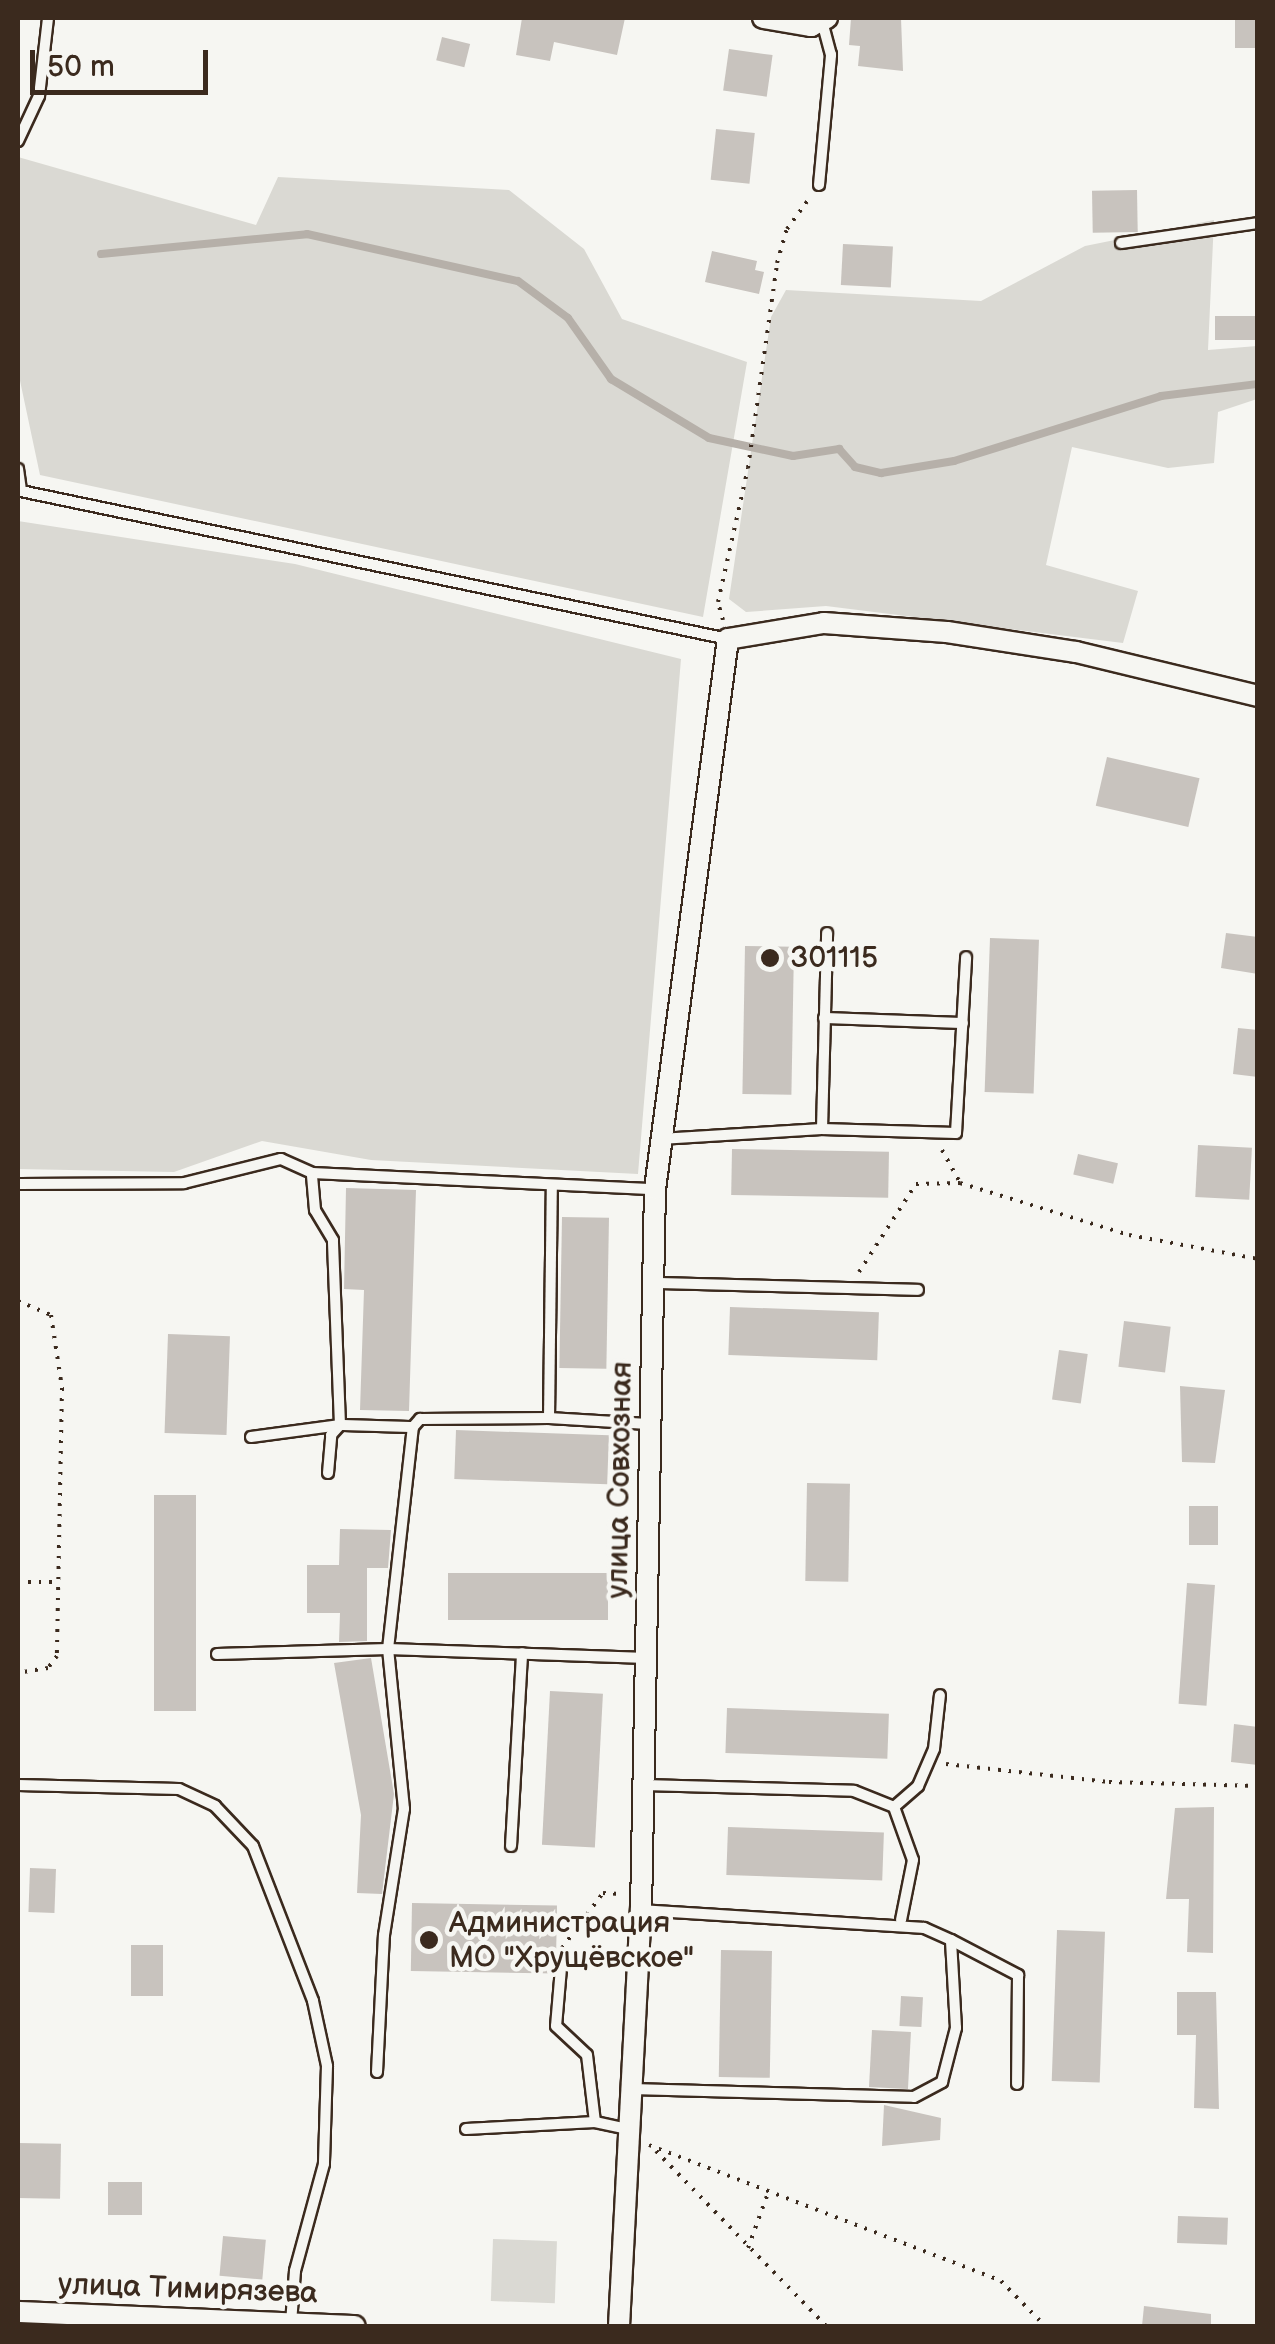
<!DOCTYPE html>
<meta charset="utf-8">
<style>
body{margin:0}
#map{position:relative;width:1275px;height:2344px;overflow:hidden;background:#f6f6f2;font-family:"Balsamiq Sans",sans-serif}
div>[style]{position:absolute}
.green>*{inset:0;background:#dad9d3;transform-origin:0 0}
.stream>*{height:8px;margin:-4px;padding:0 4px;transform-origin:4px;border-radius:4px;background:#b6b0a9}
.building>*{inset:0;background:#c8c3be;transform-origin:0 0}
.path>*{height:4px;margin-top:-2px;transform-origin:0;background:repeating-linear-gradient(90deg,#3b2a1e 0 2.5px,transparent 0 10.5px)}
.roads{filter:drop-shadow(2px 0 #3b2a1e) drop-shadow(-2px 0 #3b2a1e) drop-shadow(0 2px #3b2a1e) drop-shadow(0 -2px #3b2a1e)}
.service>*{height:10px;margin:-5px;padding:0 5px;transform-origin:5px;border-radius:5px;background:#f6f6f2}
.minor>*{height:20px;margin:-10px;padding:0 10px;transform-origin:10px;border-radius:10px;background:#f6f6f2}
.dots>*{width:28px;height:28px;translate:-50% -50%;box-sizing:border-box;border:5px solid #f6f6f2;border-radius:50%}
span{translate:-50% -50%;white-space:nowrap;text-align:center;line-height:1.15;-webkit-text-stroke:9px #f6f6f2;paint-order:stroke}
.poi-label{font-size:30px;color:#3b2a1e}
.left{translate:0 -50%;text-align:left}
.street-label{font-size:30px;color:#3b2a1e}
.frame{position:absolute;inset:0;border:20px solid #3b2a1e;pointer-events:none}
.scale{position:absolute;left:30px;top:50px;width:178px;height:45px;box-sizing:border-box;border:5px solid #3b2a1e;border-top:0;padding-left:12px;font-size:30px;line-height:35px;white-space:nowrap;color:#3b2a1e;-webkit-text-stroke:8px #f6f6f2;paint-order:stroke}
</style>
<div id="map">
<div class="green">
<div style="clip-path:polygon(18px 157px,256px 225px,278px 177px,509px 190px,584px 249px,622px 319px,747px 362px,703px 617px,40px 475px,19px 376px)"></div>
<div style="clip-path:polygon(1214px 220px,1208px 350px,1257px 346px,1257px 399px,1218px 412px,1214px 463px,1168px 468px,1072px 447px,1046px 565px,1138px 591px,1123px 643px,826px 606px,746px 612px,729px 599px,771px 317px,786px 290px,981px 301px,1085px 246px)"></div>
<div style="clip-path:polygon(18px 521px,295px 564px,681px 659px,638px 1174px,371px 1160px,262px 1141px,174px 1172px,18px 1169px)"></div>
<div style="left:493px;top:2239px;width:64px;height:62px;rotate:2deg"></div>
</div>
<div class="stream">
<div style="left:101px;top:254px;width:207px;rotate:-5.5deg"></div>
<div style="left:307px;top:234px;width:216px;rotate:12.6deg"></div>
<div style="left:518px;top:281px;width:62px;rotate:36.5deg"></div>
<div style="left:568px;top:318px;width:75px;rotate:54.8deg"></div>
<div style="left:611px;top:379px;width:114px;rotate:31deg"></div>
<div style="left:709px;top:438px;width:86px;rotate:12.1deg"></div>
<div style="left:793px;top:456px;width:47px;rotate:-8.7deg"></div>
<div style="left:839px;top:449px;width:24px;rotate:48deg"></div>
<div style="left:855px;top:467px;width:27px;rotate:13deg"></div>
<div style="left:881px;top:473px;width:74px;rotate:-9.3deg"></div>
<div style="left:954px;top:461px;width:217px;rotate:-17.4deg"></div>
<div style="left:1161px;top:396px;width:98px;rotate:-7.1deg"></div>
</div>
<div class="building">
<div style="clip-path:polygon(522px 18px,625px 18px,617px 55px,554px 42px,550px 61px,516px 55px)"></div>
<div style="clip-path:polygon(851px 18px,901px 18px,903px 71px,858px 66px,860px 46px,849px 45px)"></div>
<div style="left:1235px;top:18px;width:23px;height:30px"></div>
<div style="left:442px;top:37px;width:29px;height:24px;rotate:14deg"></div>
<div style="left:729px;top:49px;width:44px;height:42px;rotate:8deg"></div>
<div style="left:716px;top:129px;width:39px;height:51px;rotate:6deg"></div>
<div style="left:1137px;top:190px;width:42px;height:45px;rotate:89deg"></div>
<div style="left:843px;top:244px;width:50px;height:41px;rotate:3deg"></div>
<div style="clip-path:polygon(712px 251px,757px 261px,755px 270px,764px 272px,759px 294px,705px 282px)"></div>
<div style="left:1258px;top:316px;width:24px;height:43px;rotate:90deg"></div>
<div style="left:1107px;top:757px;width:95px;height:50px;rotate:13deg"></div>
<div style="clip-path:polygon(1226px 933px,1258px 937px,1258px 974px,1221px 968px)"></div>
<div style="left:990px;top:938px;width:49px;height:154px;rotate:2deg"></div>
<div style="left:745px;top:946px;width:49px;height:148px;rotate:1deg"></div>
<div style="clip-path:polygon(1238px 1028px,1258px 1030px,1258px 1077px,1233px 1074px)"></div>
<div style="left:1198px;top:1145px;width:54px;height:52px;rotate:3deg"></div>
<div style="left:732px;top:1149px;width:157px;height:46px;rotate:1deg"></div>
<div style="left:1078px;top:1154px;width:41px;height:21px;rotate:13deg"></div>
<div style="clip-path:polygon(346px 1188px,416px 1190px,409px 1411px,360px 1410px,364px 1290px,344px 1289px)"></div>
<div style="left:562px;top:1217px;width:47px;height:151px;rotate:1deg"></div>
<div style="left:730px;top:1307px;width:149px;height:48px;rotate:2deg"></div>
<div style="left:1124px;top:1321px;width:47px;height:46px;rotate:7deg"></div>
<div style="left:168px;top:1334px;width:62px;height:99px;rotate:2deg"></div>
<div style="left:1059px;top:1350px;width:29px;height:50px;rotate:8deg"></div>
<div style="clip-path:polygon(1180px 1386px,1225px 1390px,1215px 1463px,1182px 1462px)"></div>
<div style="left:456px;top:1430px;width:153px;height:49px;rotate:2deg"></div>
<div style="left:807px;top:1483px;width:43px;height:98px;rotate:1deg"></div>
<div style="left:154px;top:1495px;width:42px;height:216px"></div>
<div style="left:1189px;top:1506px;width:29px;height:39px"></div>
<div style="clip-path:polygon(340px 1529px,391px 1530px,388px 1568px,367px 1568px,367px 1641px,339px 1642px,340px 1613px,307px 1613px,307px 1565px,339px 1565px)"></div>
<div style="left:448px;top:1573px;width:160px;height:47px"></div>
<div style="left:1187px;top:1583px;width:28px;height:121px;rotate:4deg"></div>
<div style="clip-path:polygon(371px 1658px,394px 1794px,382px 1894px,357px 1893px,361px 1815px,334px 1663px)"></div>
<div style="left:550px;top:1691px;width:53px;height:154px;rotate:3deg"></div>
<div style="left:727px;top:1708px;width:162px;height:45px;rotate:2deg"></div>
<div style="clip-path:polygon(1234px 1724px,1258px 1727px,1258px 1765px,1231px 1762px)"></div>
<div style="clip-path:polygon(1214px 1807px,1213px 1953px,1187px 1952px,1189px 1899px,1166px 1899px,1175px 1808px)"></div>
<div style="left:728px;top:1827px;width:156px;height:48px;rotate:2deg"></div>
<div style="left:30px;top:1868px;width:26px;height:44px;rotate:2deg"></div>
<div style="left:412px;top:1903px;width:145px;height:68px;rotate:1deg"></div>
<div style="left:1057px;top:1930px;width:48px;height:151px;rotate:2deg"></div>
<div style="left:131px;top:1945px;width:32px;height:51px"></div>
<div style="left:721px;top:1950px;width:51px;height:127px;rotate:1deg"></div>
<div style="clip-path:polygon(1177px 1992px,1216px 1992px,1219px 2109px,1194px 2108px,1196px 2035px,1177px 2035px)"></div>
<div style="left:901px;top:1996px;width:22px;height:30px;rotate:3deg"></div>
<div style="left:872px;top:2030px;width:39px;height:57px;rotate:3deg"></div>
<div style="clip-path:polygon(884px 2105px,941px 2118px,940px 2140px,882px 2146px)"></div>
<div style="left:18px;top:2143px;width:43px;height:55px;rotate:1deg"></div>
<div style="left:108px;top:2182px;width:34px;height:33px"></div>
<div style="left:1178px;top:2216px;width:50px;height:27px;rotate:2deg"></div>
<div style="left:223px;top:2236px;width:43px;height:40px;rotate:5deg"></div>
<div style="clip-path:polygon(1144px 2306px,1211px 2314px,1211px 2326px,1142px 2326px)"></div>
</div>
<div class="path">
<div style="left:723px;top:620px;width:19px;rotate:-106deg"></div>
<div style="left:718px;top:602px;width:137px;rotate:-77.4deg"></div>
<div style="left:748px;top:468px;width:207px;rotate:-81.9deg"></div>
<div style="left:777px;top:263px;width:35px;rotate:-74deg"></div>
<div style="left:787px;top:229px;width:37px;rotate:-54deg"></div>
<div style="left:942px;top:1150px;width:38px;rotate:61deg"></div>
<div style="left:960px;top:1183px;width:177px;rotate:17.1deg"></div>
<div style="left:1129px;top:1235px;width:131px;rotate:10.5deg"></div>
<div style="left:859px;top:1272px;width:105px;rotate:-57.1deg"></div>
<div style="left:916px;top:1184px;width:44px;rotate:-1.3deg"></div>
<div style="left:18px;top:1301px;width:36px;rotate:23deg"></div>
<div style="left:51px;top:1315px;width:74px;rotate:81.4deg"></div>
<div style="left:62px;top:1388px;width:268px;rotate:91.1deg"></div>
<div style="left:57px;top:1656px;width:15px;rotate:127deg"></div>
<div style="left:48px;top:1668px;width:30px;rotate:171deg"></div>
<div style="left:18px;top:1582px;width:41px"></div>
<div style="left:946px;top:1764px;width:164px;rotate:6.3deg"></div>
<div style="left:1109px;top:1782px;width:149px;rotate:1.5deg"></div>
<div style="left:562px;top:1948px;width:69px;rotate:-53.3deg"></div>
<div style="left:603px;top:1893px;width:17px;rotate:3deg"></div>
<div style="left:649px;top:2145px;width:377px;rotate:21.1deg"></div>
<div style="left:1001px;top:2281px;width:63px;rotate:45.6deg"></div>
<div style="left:656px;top:2151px;width:244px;rotate:45.8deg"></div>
<div style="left:748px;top:2248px;width:59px;rotate:-70deg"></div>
</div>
<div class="roads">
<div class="service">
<div style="left:18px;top:141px;width:50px;rotate:-65deg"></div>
<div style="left:39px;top:96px;width:79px;rotate:-83.4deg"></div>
<div style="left:819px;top:185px;width:131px;rotate:-84.7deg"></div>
<div style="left:831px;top:55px;width:34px;rotate:-105deg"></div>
<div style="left:1121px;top:243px;width:138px;rotate:-8.3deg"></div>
<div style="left:18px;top:469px;width:22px;rotate:82deg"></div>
<div style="left:21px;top:491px;width:722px;rotate:11.82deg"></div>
<div style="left:824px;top:1018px;width:139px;rotate:2.1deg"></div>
<div style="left:822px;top:1129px;width:196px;rotate:-88.5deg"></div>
<div style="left:660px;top:1139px;width:162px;rotate:-3.5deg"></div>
<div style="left:822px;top:1129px;width:134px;rotate:1.7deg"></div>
<div style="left:956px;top:1133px;width:176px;rotate:-86.7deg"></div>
<div style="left:18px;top:1184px;width:166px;rotate:-0.3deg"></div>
<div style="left:184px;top:1183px;width:100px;rotate:-13.9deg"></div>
<div style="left:281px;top:1159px;width:34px;rotate:24deg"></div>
<div style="left:655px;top:1283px;width:263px;rotate:1.5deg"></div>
<div style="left:549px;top:1418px;width:233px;rotate:-89.3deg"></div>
<div style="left:413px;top:1427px;width:11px;rotate:-49deg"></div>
<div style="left:420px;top:1419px;width:129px;rotate:-0.4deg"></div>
<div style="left:549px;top:1418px;width:99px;rotate:3.5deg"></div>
<div style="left:251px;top:1437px;width:90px;rotate:-7.7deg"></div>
<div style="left:328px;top:1473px;width:38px;rotate:-85deg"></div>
<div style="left:331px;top:1435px;width:13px;rotate:-48deg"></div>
<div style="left:217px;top:1654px;width:171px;rotate:-1.7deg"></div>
<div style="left:388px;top:1649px;width:259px;rotate:2deg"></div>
<div style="left:18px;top:1785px;width:161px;rotate:1.4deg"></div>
<div style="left:179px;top:1789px;width:40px;rotate:25deg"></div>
<div style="left:215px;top:1806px;width:55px;rotate:46.5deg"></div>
<div style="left:253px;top:1846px;width:166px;rotate:68.8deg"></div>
<div style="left:313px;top:2001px;width:66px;rotate:77.8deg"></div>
<div style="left:327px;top:2066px;width:98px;rotate:91.8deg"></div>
<div style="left:324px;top:2164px;width:111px;rotate:105.2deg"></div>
<div style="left:295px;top:2271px;width:52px;rotate:94.4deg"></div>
<div style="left:644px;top:1785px;width:210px;rotate:1.6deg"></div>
<div style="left:854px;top:1791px;width:43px;rotate:21.8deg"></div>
<div style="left:894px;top:1807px;width:56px;rotate:70.3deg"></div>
<div style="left:913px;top:1860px;width:61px;rotate:101.3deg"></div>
<div style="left:894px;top:1807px;width:32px;rotate:-41deg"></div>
<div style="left:918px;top:1786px;width:40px;rotate:-66.6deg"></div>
<div style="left:934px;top:1749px;width:54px;rotate:-83.7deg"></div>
<div style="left:511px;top:1846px;width:193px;rotate:-86.7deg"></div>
<div style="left:951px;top:1940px;width:76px;rotate:27.6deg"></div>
<div style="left:1018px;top:1975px;width:109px;rotate:90.5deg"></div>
<div style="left:561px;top:1968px;width:58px;rotate:94.9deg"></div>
<div style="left:556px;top:2026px;width:42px;rotate:43.1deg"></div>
<div style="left:587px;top:2055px;width:67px;rotate:83.2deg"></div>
<div style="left:377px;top:2072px;width:137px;rotate:-87.1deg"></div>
<div style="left:384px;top:1935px;width:128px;rotate:-81deg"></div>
<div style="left:404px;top:1809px;width:161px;rotate:-95.7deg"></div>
<div style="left:388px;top:1649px;width:223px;rotate:-83.6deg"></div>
<div style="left:413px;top:1427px;width:73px;rotate:-178.4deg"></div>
<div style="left:340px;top:1425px;width:185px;rotate:-92.2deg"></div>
<div style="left:333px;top:1240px;width:35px;rotate:-121deg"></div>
<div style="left:315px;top:1210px;width:37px;rotate:-95deg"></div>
<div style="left:312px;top:1173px;width:343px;rotate:2.7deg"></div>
<div style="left:632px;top:2089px;width:282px;rotate:1.6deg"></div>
<div style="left:914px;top:2097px;width:32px;rotate:-28deg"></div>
<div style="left:942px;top:2082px;width:56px;rotate:-75.5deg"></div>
<div style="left:956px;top:2028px;width:88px;rotate:-93.3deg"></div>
<div style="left:951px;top:1940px;width:30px;rotate:-156deg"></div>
<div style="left:924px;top:1928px;width:284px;rotate:-176.4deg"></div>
<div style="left:466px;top:2129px;width:129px;rotate:-3.1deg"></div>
<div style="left:595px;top:2122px;width:35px;rotate:12deg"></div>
</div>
<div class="minor">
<div style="left:763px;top:18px;width:49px;rotate:9.5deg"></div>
<div style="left:811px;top:26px;width:18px;rotate:-27deg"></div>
<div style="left:18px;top:2312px;width:337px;rotate:2.4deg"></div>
<div style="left:619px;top:2326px;width:417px;rotate:-87deg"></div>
<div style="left:641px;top:1910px;width:721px;rotate:-88.89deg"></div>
<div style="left:655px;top:1189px;width:555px;rotate:-82.44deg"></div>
<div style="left:728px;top:639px;width:97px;rotate:-9.5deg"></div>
<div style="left:824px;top:623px;width:123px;rotate:4.2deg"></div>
<div style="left:947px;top:632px;width:131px;rotate:8.8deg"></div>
<div style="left:1076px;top:652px;width:187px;rotate:13.6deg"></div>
</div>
</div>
<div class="dots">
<div style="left:770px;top:958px;background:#3b2a1e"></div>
<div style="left:429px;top:1940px;background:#3b2a1e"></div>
</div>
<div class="poi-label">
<span class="left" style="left:790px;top:958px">301115</span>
<span class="left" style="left:449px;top:1940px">Администрация<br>МО "Хрущёвское"</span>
</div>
<div class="street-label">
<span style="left:620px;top:1480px;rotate:-89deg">улица Совхозная</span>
<span style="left:188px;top:2289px;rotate:2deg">улица Тимирязева</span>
</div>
<div class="frame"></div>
<div class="scale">50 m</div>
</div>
